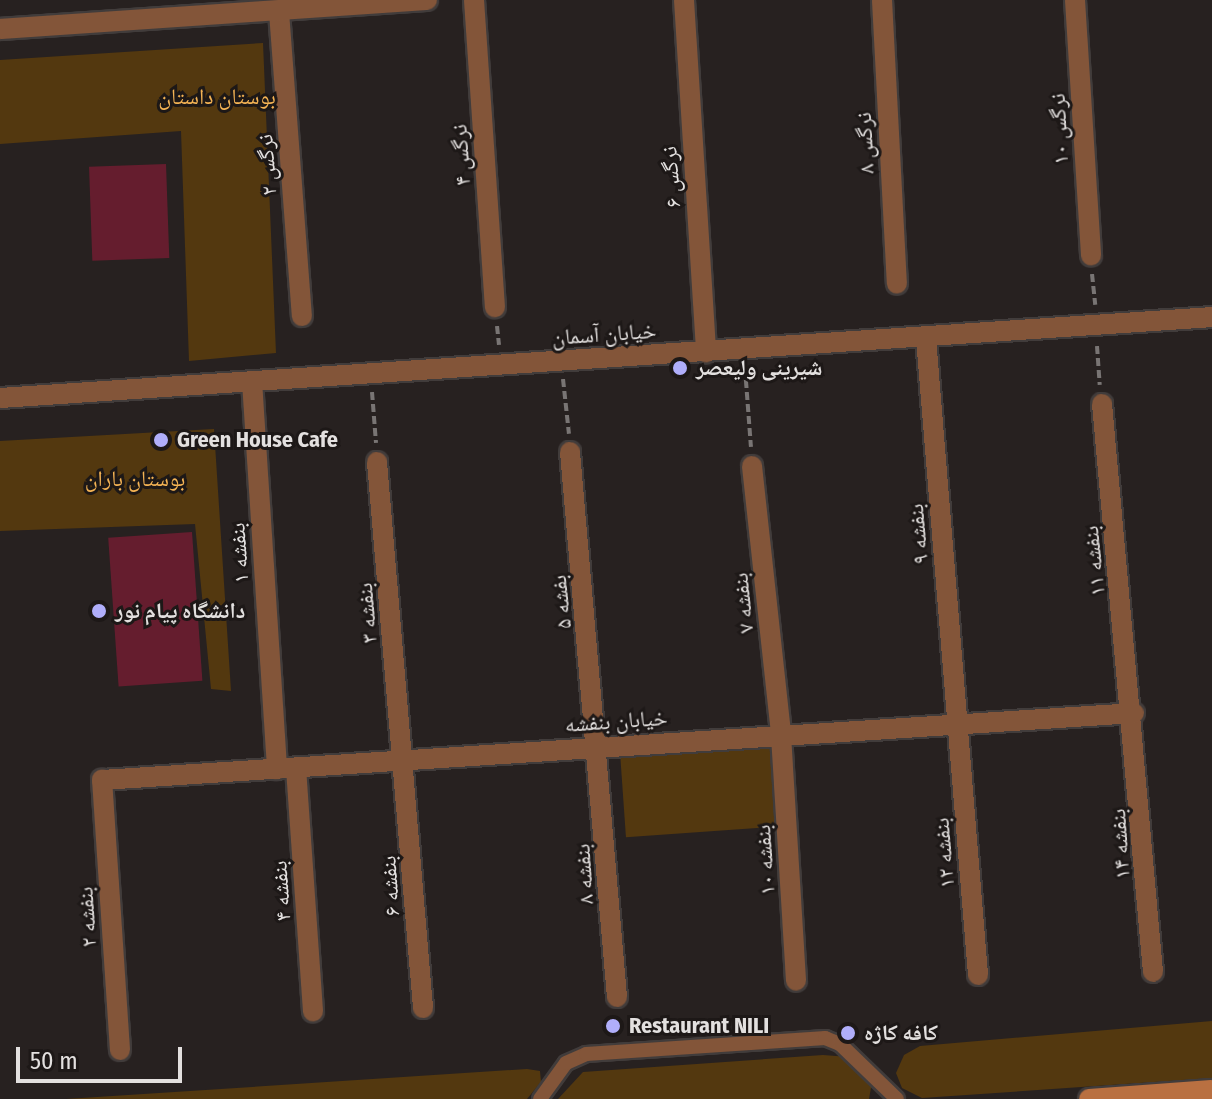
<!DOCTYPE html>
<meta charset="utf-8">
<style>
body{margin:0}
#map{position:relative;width:1212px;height:1099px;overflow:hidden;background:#272120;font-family:"Fira Sans Condensed","Noto Naskh Arabic",sans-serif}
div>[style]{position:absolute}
.green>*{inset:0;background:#53380f;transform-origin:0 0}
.building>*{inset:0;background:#651d2e;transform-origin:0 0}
.path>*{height:4px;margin-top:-2px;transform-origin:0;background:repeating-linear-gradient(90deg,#797574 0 8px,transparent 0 12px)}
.roads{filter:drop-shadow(2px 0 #413c3b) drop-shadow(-2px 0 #413c3b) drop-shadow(0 2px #413c3b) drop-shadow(0 -2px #413c3b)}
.service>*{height:14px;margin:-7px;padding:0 7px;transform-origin:7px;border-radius:7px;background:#835539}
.minor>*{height:20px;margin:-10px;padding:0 10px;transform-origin:10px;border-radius:10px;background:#835539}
.tertiary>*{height:20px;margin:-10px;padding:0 10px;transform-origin:10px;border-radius:10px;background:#835539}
.secondary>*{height:20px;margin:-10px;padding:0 10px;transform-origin:10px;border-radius:10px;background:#b97041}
.dots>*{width:22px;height:22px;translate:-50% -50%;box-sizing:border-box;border:4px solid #1d1817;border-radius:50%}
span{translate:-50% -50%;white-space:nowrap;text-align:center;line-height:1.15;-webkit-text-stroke:6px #1d1817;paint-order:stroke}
.park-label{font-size:22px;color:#f4b354}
.street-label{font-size:22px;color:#e3e0df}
.poi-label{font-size:22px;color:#e3e0df;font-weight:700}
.left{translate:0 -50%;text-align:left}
.scale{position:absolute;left:16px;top:1047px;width:166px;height:36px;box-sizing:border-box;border:4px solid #e3e0df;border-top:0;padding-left:10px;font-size:24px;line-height:28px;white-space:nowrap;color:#e3e0df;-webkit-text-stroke:6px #1d1817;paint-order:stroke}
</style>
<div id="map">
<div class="green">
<div style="clip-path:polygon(263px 43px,276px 353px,189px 361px,181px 131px,0 144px,0 60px)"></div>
<div style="clip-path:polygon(214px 429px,231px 691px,211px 689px,195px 524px,0 531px,0 441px)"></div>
<div style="left:770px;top:747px;width:80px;height:150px;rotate:86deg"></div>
<div style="clip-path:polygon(1212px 1021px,1212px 1078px,922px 1098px,902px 1088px,896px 1073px,904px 1055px,920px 1046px)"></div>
<div style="clip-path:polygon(823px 1055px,849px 1057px,872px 1082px,869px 1099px,558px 1099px,583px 1072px)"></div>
<div style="clip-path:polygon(527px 1069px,540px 1071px,541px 1082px,527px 1099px,66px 1099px)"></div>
</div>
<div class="building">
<div style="left:166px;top:164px;width:94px;height:77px;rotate:88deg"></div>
<div style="left:192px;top:532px;width:149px;height:84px;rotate:86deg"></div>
</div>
<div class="path">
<div style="left:1092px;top:274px;width:31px;rotate:84deg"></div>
<div style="left:497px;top:326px;width:19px;rotate:84deg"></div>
<div style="left:1097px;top:346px;width:39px;rotate:86deg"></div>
<div style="left:745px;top:368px;width:79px;rotate:85.7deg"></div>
<div style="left:563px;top:379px;width:55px;rotate:83.8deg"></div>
<div style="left:372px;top:392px;width:51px;rotate:85.5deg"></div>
</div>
<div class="roads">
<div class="service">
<div style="left:540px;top:1099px;width:44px;rotate:-54.2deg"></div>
<div style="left:566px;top:1063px;width:22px;rotate:-24deg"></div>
<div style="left:586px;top:1054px;width:240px;rotate:-3.8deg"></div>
<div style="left:825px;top:1038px;width:16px;rotate:22deg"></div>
<div style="left:840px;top:1044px;width:79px;rotate:44deg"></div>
</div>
<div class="minor">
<div style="left:474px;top:0;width:308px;rotate:86.1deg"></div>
<div style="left:684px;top:0;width:353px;rotate:86.4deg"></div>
<div style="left:882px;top:0;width:284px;rotate:87deg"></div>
<div style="left:1075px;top:0;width:256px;rotate:86.4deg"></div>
<div style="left:279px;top:12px;width:305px;rotate:85.7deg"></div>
<div style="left:0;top:29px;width:428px;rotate:-3.9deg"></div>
<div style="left:926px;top:338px;width:639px;rotate:85.33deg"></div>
<div style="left:252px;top:381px;width:389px;rotate:86.3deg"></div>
<div style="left:1102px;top:404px;width:570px;rotate:84.87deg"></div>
<div style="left:570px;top:452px;width:547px;rotate:85.07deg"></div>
<div style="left:377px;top:462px;width:548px;rotate:85.18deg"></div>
<div style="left:752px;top:466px;width:271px;rotate:83.8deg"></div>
<div style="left:781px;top:735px;width:246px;rotate:86.5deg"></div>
<div style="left:296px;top:768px;width:244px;rotate:86deg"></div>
<div style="left:120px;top:1050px;width:271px;rotate:-93.8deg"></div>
<div style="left:102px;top:780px;width:1034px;rotate:-3.71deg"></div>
</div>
<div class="tertiary">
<div style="left:0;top:398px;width:1215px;rotate:-3.82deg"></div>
</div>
<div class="secondary">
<div style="left:1089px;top:1099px;width:123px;rotate:-4.2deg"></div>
</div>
</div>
<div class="dots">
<div style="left:680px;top:368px;background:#b0aefa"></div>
<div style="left:161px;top:440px;background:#b0aefa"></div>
<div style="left:99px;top:611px;background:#b0aefa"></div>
<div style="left:613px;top:1026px;background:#b0aefa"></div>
<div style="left:848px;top:1033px;background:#b0aefa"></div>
</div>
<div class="park-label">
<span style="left:217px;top:97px">بوستان داستان</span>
<span style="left:135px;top:479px">بوستان باران</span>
</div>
<div class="street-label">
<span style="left:1059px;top:129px;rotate:-93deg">نرگس ۱۰</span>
<span style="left:865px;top:143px;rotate:-93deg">نرگس ۸</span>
<span style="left:461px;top:155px;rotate:-94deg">نرگس ۴</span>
<span style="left:267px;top:165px;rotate:-94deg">نرگس ۲</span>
<span style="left:671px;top:177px;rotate:-94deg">نرگس ۶</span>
<span style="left:604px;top:334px;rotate:-4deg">خیابان آسمان</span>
<span style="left:918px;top:534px;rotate:-95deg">بنفشه ۹</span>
<span style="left:239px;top:553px;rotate:-94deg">بنفشه ۱</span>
<span style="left:1094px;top:561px;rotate:-96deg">بنفشه ۱۱</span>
<span style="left:561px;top:602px;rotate:-96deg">بفشه ۵</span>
<span style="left:743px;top:603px;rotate:-96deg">بنفشه ۷</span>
<span style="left:367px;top:613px;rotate:-95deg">بنفشه ۳</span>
<span style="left:616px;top:721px;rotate:-4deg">خیابان بنفشه</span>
<span style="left:1120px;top:844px;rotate:-94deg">بنفشه ۱۴</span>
<span style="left:944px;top:853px;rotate:-95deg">بنفشه ۱۲</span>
<span style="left:765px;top:860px;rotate:-94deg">بنفشه ۱۰</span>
<span style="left:584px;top:874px;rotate:-94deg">بنفشه ۸</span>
<span style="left:390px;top:886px;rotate:-94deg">بنفشه ۶</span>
<span style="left:281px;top:891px;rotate:-94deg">بنفشه ۴</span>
<span style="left:87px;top:917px;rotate:-94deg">بنفشه ۲</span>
</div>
<div class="poi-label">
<span class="left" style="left:696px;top:368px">شیرینی ولیعصر</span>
<span class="left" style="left:177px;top:440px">Green House Cafe</span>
<span class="left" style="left:115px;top:611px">دانشگاه پیام نور</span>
<span class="left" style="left:629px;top:1026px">Restaurant NILI</span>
<span class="left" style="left:864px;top:1033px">کافه کاژه</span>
</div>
<div class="scale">50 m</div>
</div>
